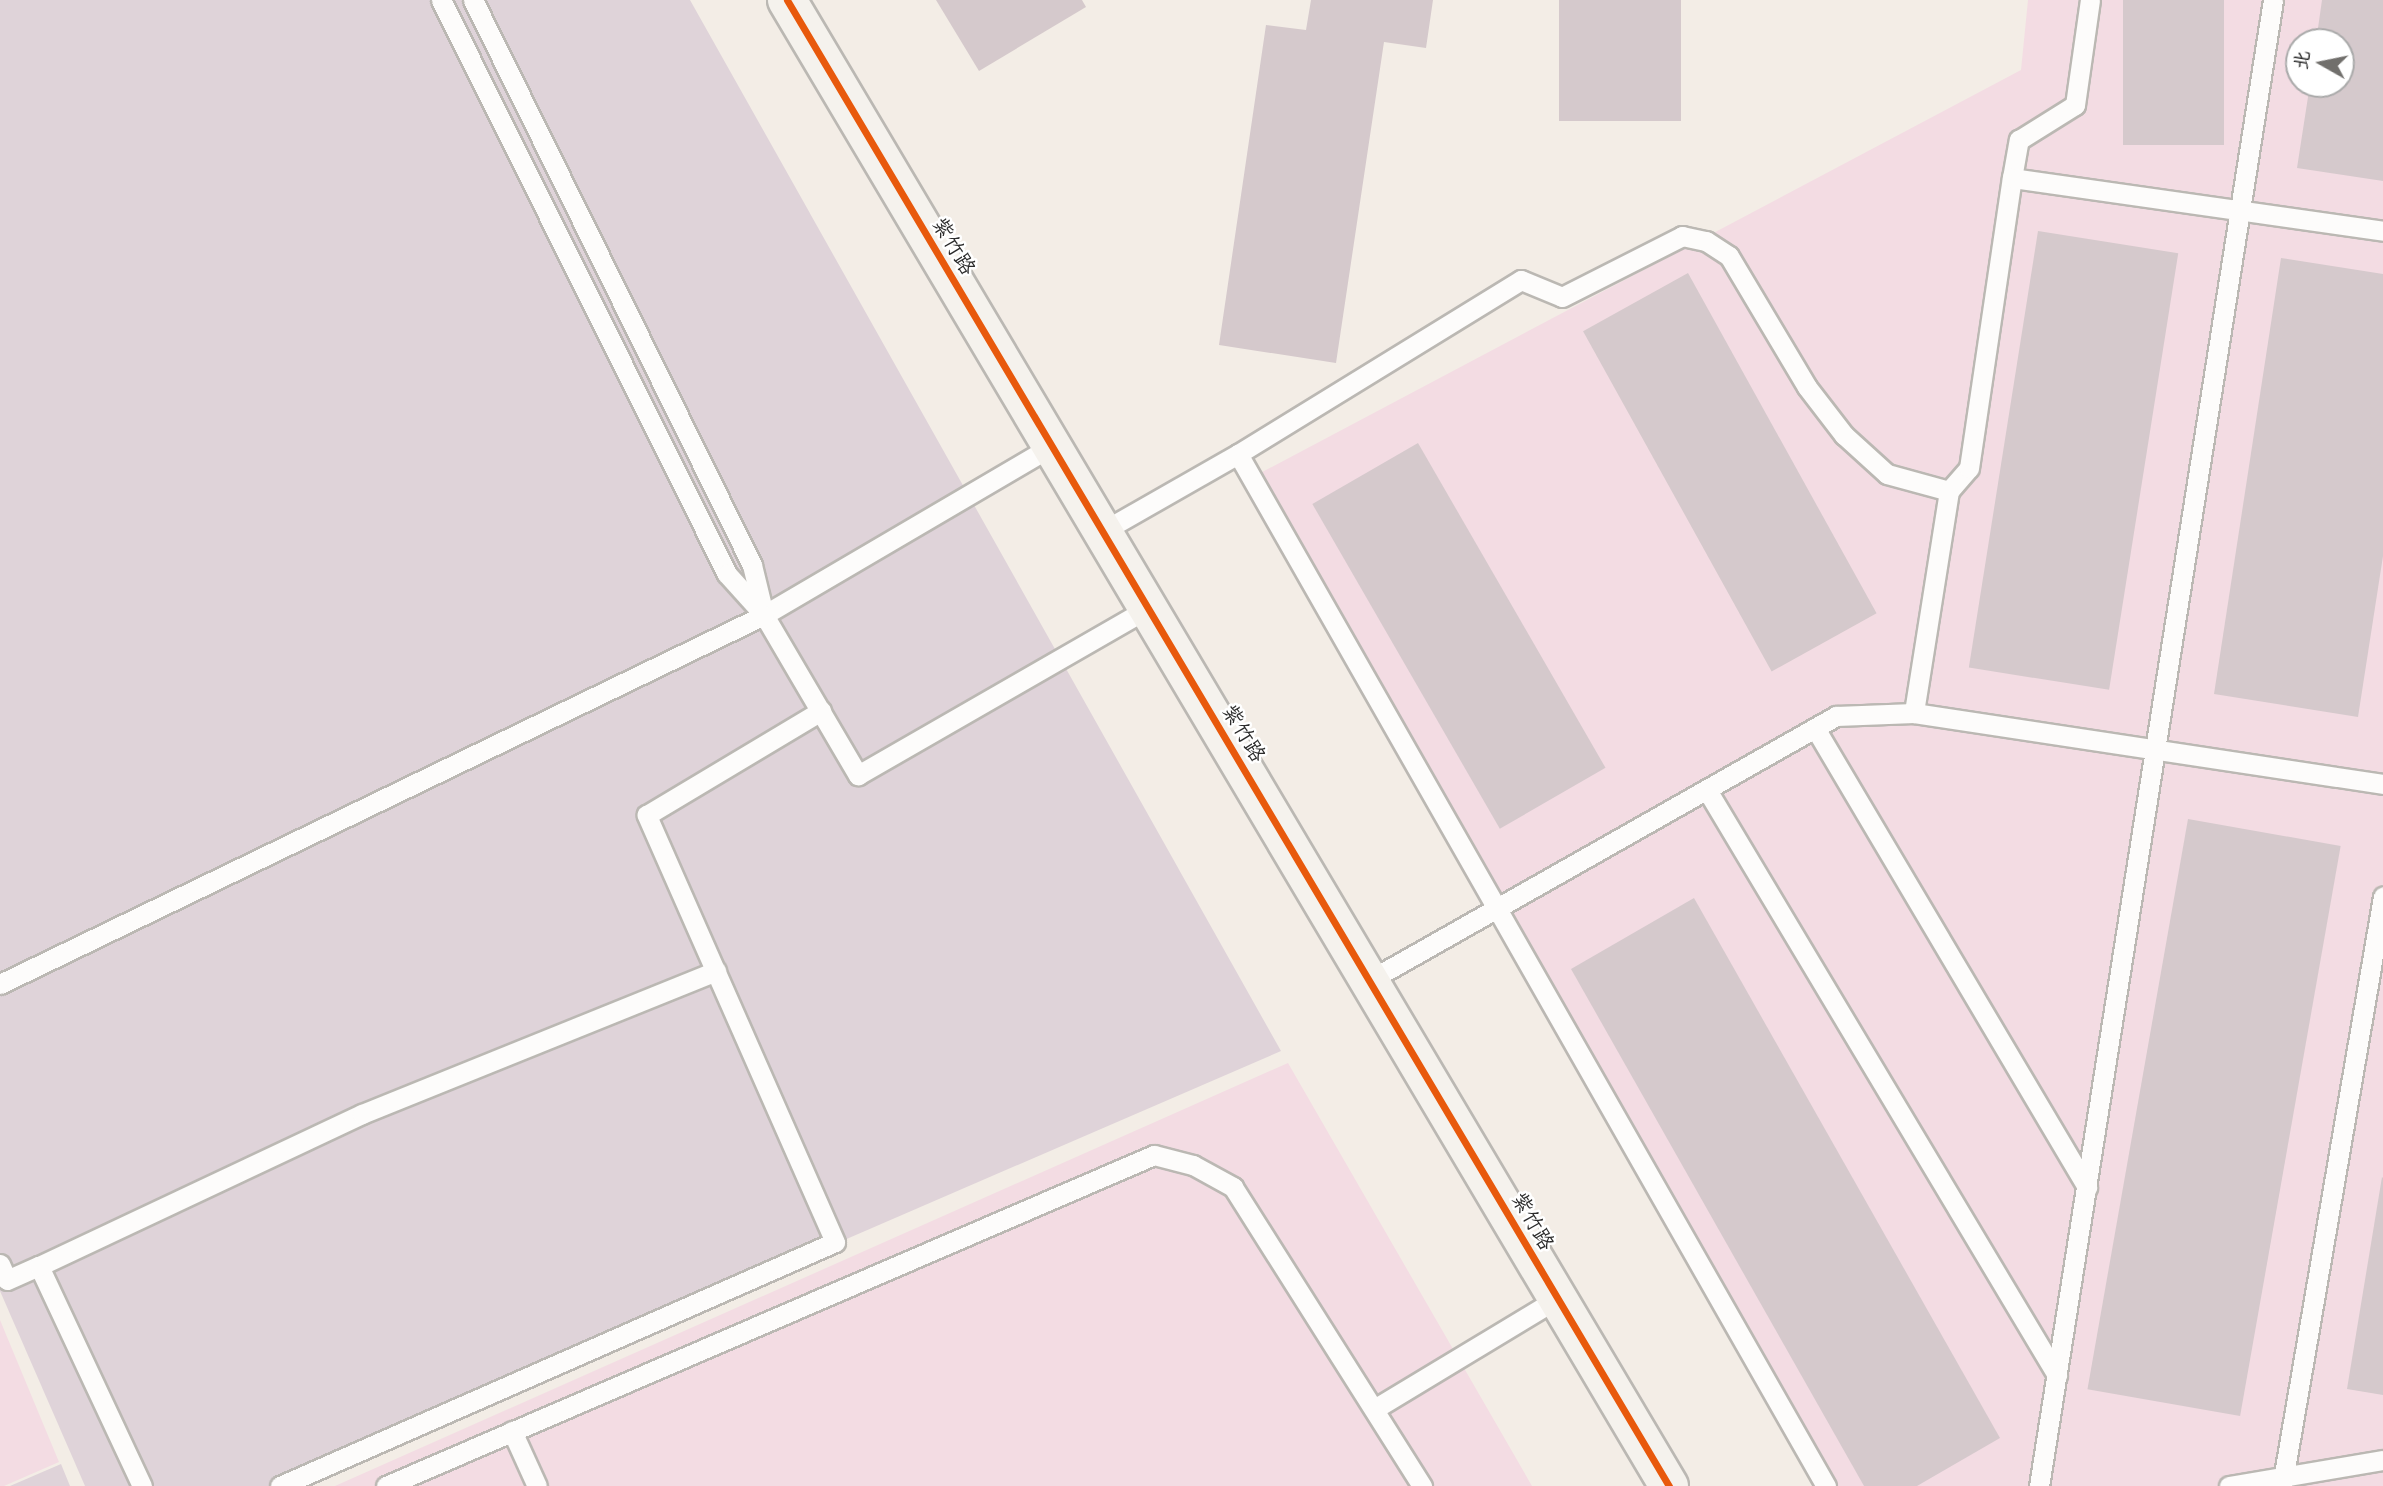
<!DOCTYPE html>
<meta charset="utf-8">
<style>
body{margin:0}
#map{position:relative;width:2383px;height:1486px;overflow:hidden;background:#f3ede6;font-family:Delius,"LXGW WenKai TC",sans-serif}
div>[style]{position:absolute}
.built>*{inset:0;background:#f3dce3}
.industrial>*{inset:0;background:#dfd3d9}
.building>*{inset:0;background:#d5c9cc;transform-origin:0 0}
.roads{filter:drop-shadow(2px 0 #bbb8b3) drop-shadow(-2px 0 #bbb8b3) drop-shadow(0 2px #bbb8b3) drop-shadow(0 -2px #bbb8b3)}
.lane>*{height:19px;margin:-9.5px;padding:0 9.5px;transform-origin:9.5px;border-radius:9.5px;background:#fdfcfb}
.secondary>*{height:38px;margin:-19px;padding:0 19px;transform-origin:19px;border-radius:19px;background:#f5f2ed}
.cycleway>*{height:7px;margin:-3.5px;padding:0 3.5px;transform-origin:3.5px;border-radius:3.5px;background:#e8590c}
span{translate:-50% -50%;white-space:nowrap;text-align:center;line-height:1.15;-webkit-text-stroke:5px #fff;paint-order:stroke}
.street-label{font-size:21px;color:#2b2b2b}
.north{position:absolute;left:2285px;top:28px;width:70px;height:70px;box-sizing:border-box;background:#fff;border:2px solid #aaa;border-radius:50%;rotate:279deg;font-size:19px;font-weight:700;line-height:28px;text-align:center;color:#2b2b2b}
.north::after{content:'';display:block;margin:auto;width:24px;height:32px;background:#716f6c;clip-path:polygon(50% 0,100% 100%,50% 72%,0 100%)}
</style>
<div id="map">
<div class="built">
<div style="clip-path:polygon(evenodd,2028px 0,2383px 0,2383px 1486px,1822px 1486px,1251px 478px,2021px 70px,2028px 0,2299px 42px,2341px 42px,2341px 84px,2299px 84px,2299px 42px)"></div>
<div style="clip-path:polygon(1288px 1063px,1532px 1486px,335px 1486px)"></div>
<div style="clip-path:polygon(0 1320px,59px 1462px,4px 1486px,0 1486px)"></div>
</div>
<div class="industrial">
<div style="clip-path:polygon(0 0,690px 0,1281px 1051px,276px 1486px,85px 1486px,0 1291px)"></div>
<div style="clip-path:polygon(61px 1464px,70px 1486px,10px 1486px)"></div>
</div>
<div class="building">
<div style="clip-path:polygon(936px 0,1082px 0,1086px 7px,979px 71px)"></div>
<div style="clip-path:polygon(1311px 0,1433px 0,1426px 48px,1384px 42px,1336px 363px,1219px 345px,1266px 25px,1306px 30px)"></div>
<div style="left:1559px;top:0;width:122px;height:121px"></div>
<div style="left:2123px;top:0;width:101px;height:145px"></div>
<div style="clip-path:polygon(2322px 0,2383px 0,2383px 181px,2297px 168px,2310px 84px,2341px 84px,2341px 42px,2316px 42px)"></div>
<div style="left:2038px;top:231px;width:142px;height:442px;rotate:9deg"></div>
<div style="clip-path:polygon(2281px 258px,2383px 274px,2383px 556px,2358px 717px,2214px 694px)"></div>
<div style="left:1688px;top:273px;width:389px;height:120px;rotate:61deg"></div>
<div style="left:1418px;top:443px;width:375px;height:122px;rotate:60deg"></div>
<div style="left:2188px;top:819px;width:155px;height:579px;rotate:10deg"></div>
<div style="clip-path:polygon(1694px 898px,2000px 1438px,1917px 1486px,1864px 1486px,1571px 969px)"></div>
<div style="clip-path:polygon(2382px 1177px,2383px 1178px,2383px 1395px,2347px 1389px)"></div>
</div>
<div class="roads">
<div class="lane">
<div style="left:441px;top:0;width:641px;rotate:63.51deg"></div>
<div style="left:727px;top:574px;width:55px;rotate:47.9deg"></div>
<div style="left:473px;top:0;width:630px;rotate:63.72deg"></div>
<div style="left:752px;top:565px;width:46px;rotate:76.3deg"></div>
<div style="left:2012px;top:178px;width:39px;rotate:-80deg"></div>
<div style="left:2019px;top:140px;width:66px;rotate:-32deg"></div>
<div style="left:2075px;top:105px;width:106px;rotate:-81.9deg"></div>
<div style="left:1052px;top:446px;width:334px;rotate:149.6deg"></div>
<div style="left:764px;top:615px;width:186px;rotate:59.6deg"></div>
<div style="left:858px;top:775px;width:336px;rotate:-29.9deg"></div>
<div style="left:1238px;top:454px;width:332px;rotate:-31.6deg"></div>
<div style="left:1521px;top:280px;width:44px;rotate:22.5deg"></div>
<div style="left:1562px;top:297px;width:135px;rotate:-26.9deg"></div>
<div style="left:1682px;top:236px;width:25px;rotate:12deg"></div>
<div style="left:1706px;top:241px;width:27px;rotate:33deg"></div>
<div style="left:1729px;top:256px;width:152px;rotate:59.2deg"></div>
<div style="left:1807px;top:387px;width:61px;rotate:52.4deg"></div>
<div style="left:1844px;top:435px;width:58px;rotate:42.2deg"></div>
<div style="left:1887px;top:474px;width:64px;rotate:15.3deg"></div>
<div style="left:1949px;top:491px;width:225px;rotate:99deg"></div>
<div style="left:1949px;top:491px;width:30px;rotate:-49deg"></div>
<div style="left:1969px;top:468px;width:293px;rotate:-81.6deg"></div>
<div style="left:2012px;top:178px;width:375px;rotate:8.1deg"></div>
<div style="left:1103px;top:531px;width:155px;rotate:-29.7deg"></div>
<div style="left:1238px;top:454px;width:1188px;rotate:60.33deg"></div>
<div style="left:1815px;top:728px;width:534px;rotate:59.35deg"></div>
<div style="left:1707px;top:790px;width:682px;rotate:59.11deg"></div>
<div style="left:1370px;top:980px;width:536px;rotate:-29.53deg"></div>
<div style="left:1836px;top:716px;width:78px;rotate:-2.2deg"></div>
<div style="left:1914px;top:713px;width:474px;rotate:8.6deg"></div>
<div style="left:0;top:984px;width:848px;rotate:-25.78deg"></div>
<div style="left:0;top:1264px;width:17px;rotate:66deg"></div>
<div style="left:7px;top:1280px;width:35px;rotate:-24deg"></div>
<div style="left:1376px;top:1408px;width:213px;rotate:-31.1deg"></div>
<div style="left:512px;top:1431px;width:60px;rotate:65.6deg"></div>
<div style="left:142px;top:1486px;width:243px;rotate:-115.1deg"></div>
<div style="left:39px;top:1266px;width:357px;rotate:-25.2deg"></div>
<div style="left:362px;top:1114px;width:382px;rotate:-22deg"></div>
<div style="left:280px;top:1486px;width:606px;rotate:-23.73deg"></div>
<div style="left:835px;top:1242px;width:467px;rotate:-113.8deg"></div>
<div style="left:647px;top:815px;width:203px;rotate:-30.9deg"></div>
<div style="left:386px;top:1486px;width:836px;rotate:-23.32deg"></div>
<div style="left:1154px;top:1155px;width:40px;rotate:14.4deg"></div>
<div style="left:1193px;top:1165px;width:46px;rotate:28.8deg"></div>
<div style="left:1233px;top:1187px;width:354px;rotate:57.7deg"></div>
<div style="left:2039px;top:1486px;width:1504px;rotate:-81.05deg"></div>
<div style="left:2229px;top:1486px;width:156px;rotate:-9.6deg"></div>
<div style="left:2282px;top:1486px;width:598px;rotate:-80.27deg"></div>
</div>
<div class="secondary">
<div style="left:787px;top:0;width:1728px;rotate:59.31deg"></div>
</div>
</div>
<div class="cycleway">
<div style="left:787px;top:0;width:1728px;rotate:59.31deg"></div>
</div>
<div class="street-label">
<span style="left:954px;top:246px;rotate:59deg">紫竹路</span>
<span style="left:1244px;top:733px;rotate:59deg">紫竹路</span>
<span style="left:1533px;top:1221px;rotate:60deg">紫竹路</span>
</div>
<div class="north">北</div>
</div>
